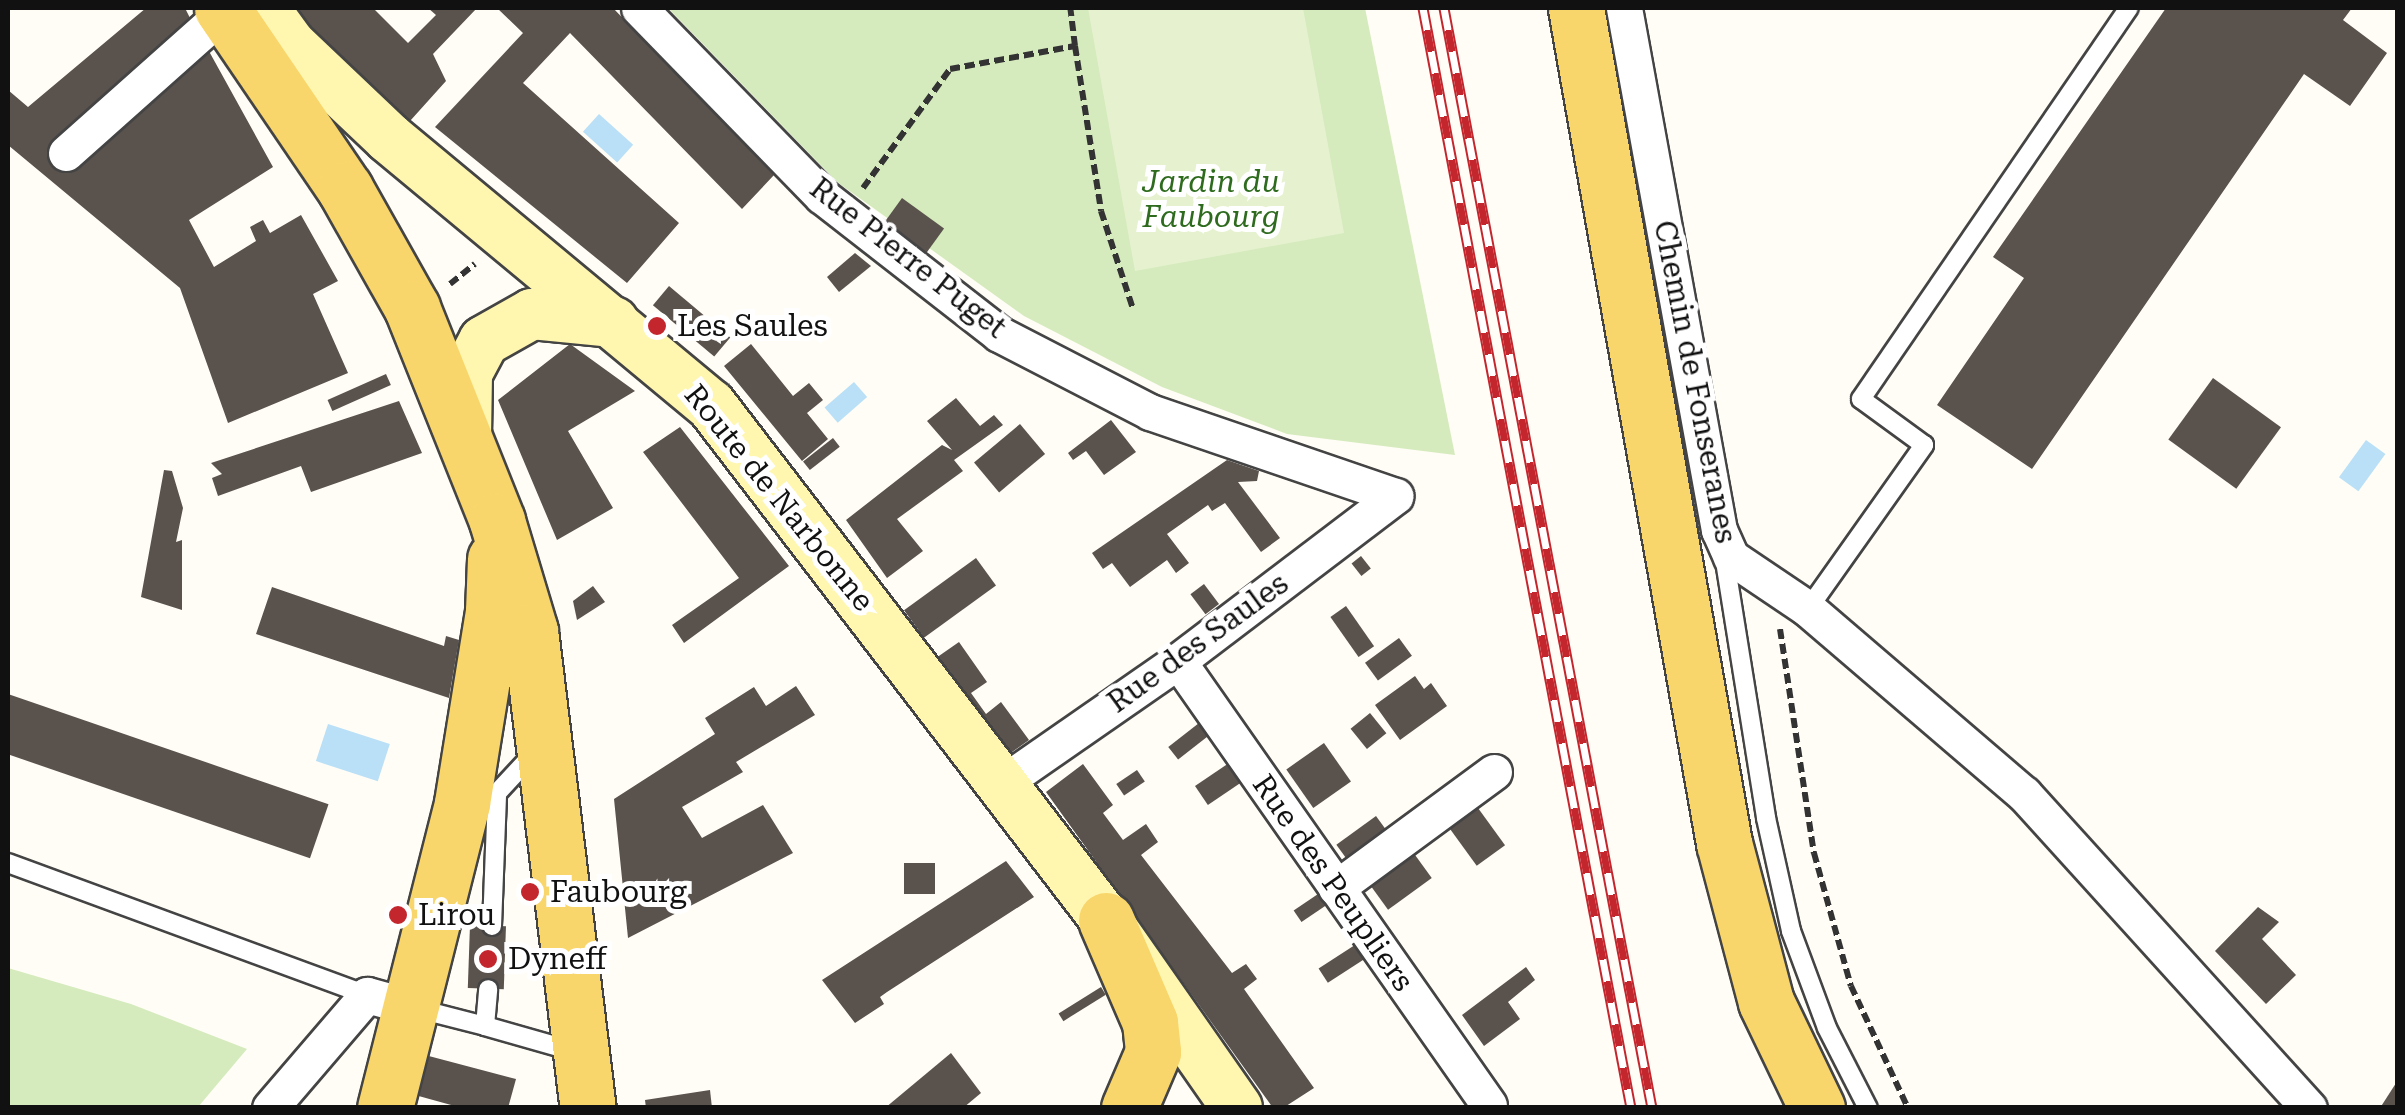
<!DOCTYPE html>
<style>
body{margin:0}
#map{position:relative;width:2405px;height:1115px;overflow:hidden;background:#fffdf5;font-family:"Roboto Serif",serif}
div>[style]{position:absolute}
.green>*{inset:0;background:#d5ebbd}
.pitch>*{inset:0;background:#e6f2cf}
.water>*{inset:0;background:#b9e0f7;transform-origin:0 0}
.building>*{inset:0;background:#5a524d;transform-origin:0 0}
.path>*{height:6px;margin-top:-3px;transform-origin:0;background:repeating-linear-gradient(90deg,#333 0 10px,transparent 0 15px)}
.roads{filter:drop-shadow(2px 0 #444) drop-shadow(-2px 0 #444) drop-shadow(0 2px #444) drop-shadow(0 -2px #444)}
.service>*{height:18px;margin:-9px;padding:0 9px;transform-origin:9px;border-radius:9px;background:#fff}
.minor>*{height:35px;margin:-17.5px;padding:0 17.5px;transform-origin:17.5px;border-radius:17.5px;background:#fff}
.secondary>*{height:50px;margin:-25px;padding:0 25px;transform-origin:25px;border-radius:25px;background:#fff6b0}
.primary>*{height:55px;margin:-27.5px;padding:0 27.5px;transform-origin:27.5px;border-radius:27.5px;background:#f9d66b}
.rail>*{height:11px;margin-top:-5.5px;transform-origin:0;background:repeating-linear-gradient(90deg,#fff 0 22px,#c4262e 0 44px);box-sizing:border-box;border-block:2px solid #c4262e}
.dots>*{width:28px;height:28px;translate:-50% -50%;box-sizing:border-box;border:5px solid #fff;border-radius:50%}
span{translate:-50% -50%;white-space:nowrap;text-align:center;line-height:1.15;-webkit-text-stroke:10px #fff;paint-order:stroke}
.park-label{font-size:30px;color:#2f6b1f;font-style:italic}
.street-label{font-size:30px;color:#111}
.poi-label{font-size:30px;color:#111}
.left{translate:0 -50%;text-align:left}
.frame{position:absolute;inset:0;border:10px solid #111;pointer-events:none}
</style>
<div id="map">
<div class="green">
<div style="clip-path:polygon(668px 8px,1365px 8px,1455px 455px,1287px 434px,1162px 387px,1024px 316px,837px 182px)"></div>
<div style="clip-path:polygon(8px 968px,131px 1004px,247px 1049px,198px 1107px,8px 1107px)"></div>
</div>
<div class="pitch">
<div style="clip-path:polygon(1088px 8px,1303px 8px,1344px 233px,1135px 271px)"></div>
</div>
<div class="water">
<div style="left:599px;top:114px;width:46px;height:24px;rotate:42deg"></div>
<div style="left:854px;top:382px;width:20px;height:39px;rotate:49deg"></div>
<div style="left:2366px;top:440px;width:24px;height:46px;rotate:36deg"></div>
<div style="left:328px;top:724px;width:65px;height:39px;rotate:18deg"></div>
</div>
<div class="building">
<div style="clip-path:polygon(146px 8px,185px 8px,190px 18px,56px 144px,77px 167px,205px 44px,273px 167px,189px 220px,214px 267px,256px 241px,250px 227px,263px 220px,270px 233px,301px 215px,338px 281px,313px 294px,348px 373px,228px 423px,180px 288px,8px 145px,8px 90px,28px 107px)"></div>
<div style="clip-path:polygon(291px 8px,373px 8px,408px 43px,436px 15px,428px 8px,477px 8px,433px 54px,446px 81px,410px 121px)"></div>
<div style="clip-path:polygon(497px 8px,613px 8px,774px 175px,742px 209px,570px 33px,523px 83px,679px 223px,627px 283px,435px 127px,523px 33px)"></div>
<div style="clip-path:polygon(2166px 8px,2352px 8px,2343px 20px,2387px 53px,2350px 106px,2304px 74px,2032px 469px,1937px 405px,2024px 278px,1993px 257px)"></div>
<div style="left:902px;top:198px;width:52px;height:32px;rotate:36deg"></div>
<div style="clip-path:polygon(855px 253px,871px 266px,839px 292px,827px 277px)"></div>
<div style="left:669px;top:286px;width:80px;height:25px;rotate:40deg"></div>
<div style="clip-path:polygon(570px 344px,635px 391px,568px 431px,613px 508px,557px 540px,498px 400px)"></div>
<div style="clip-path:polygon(751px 344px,793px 396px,809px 383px,823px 400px,807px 413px,828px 439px,802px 461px,724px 366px)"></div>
<div style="left:386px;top:374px;width:12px;height:64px;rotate:66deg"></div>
<div style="left:2213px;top:378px;width:84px;height:76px;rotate:36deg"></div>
<div style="clip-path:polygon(956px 398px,980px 426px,994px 415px,1003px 425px,954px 460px,963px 471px,897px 519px,923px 551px,887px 578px,846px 520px,942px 445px,952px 450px,927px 421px)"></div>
<div style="clip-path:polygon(399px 401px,422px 453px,311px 492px,301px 466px,218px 496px,212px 478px,222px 474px,211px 463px)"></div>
<div style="clip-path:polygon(1111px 420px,1136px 452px,1104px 475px,1086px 451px,1073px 460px,1068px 453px)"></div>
<div style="left:1020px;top:424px;width:39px;height:60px;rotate:50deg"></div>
<div style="clip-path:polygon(680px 427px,789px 566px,684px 643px,672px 625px,739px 578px,643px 452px)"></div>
<div style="left:833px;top:438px;width:11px;height:38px;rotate:52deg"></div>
<div style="clip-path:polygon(1227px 460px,1259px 471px,1257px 481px,1238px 482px,1280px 538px,1261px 552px,1225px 503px,1212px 511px,1208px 505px,1167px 534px,1189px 563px,1176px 573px,1167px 560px,1130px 587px,1112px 563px,1103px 569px,1092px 553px)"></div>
<div style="clip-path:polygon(164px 470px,172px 471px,183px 508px,176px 542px,182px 540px,182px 610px,141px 597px)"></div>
<div style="left:1361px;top:556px;width:16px;height:12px;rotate:52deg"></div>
<div style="left:976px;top:558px;width:34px;height:89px;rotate:54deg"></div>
<div style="left:1204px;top:584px;width:25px;height:17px;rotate:53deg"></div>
<div style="clip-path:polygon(593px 586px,605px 602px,577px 620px,573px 601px)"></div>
<div style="clip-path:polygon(272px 587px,444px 646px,446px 636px,459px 640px,449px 698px,256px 634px)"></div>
<div style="left:1346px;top:606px;width:49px;height:19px;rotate:55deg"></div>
<div style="left:1399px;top:638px;width:22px;height:42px;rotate:54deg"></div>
<div style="clip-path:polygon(959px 642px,987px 682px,971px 693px,986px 714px,1001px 702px,1029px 740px,1008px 755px,936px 658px)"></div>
<div style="clip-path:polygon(1415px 676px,1424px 689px,1431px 683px,1447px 706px,1400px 740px,1375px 705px)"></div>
<div style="clip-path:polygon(796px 686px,815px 715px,736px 762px,743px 772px,682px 807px,702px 838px,763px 805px,793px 853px,628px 938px,614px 799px,715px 734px,705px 718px,754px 687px,766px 706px)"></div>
<div style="left:8px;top:694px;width:339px;height:57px;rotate:19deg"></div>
<div style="left:1370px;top:713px;width:26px;height:25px;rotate:51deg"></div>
<div style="left:1199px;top:723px;width:16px;height:39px;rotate:52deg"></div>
<div style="left:1324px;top:743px;width:47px;height:46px;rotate:55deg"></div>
<div style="left:1229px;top:763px;width:23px;height:41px;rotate:56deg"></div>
<div style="clip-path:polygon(1083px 764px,1113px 805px,1103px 813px,1123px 840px,1146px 824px,1158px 842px,1141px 855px,1232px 973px,1246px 964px,1257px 979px,1244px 989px,1314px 1088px,1283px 1108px,1273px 1108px,1046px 792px)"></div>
<div style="left:1137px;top:770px;width:14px;height:25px;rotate:56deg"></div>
<div style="left:1478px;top:808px;width:46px;height:35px;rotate:54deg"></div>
<div style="left:1376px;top:816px;width:17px;height:49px;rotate:54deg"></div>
<div style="left:1410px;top:848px;width:37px;height:54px;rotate:54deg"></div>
<div style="clip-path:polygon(1006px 861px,1034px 897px,887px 992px,880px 997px,884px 1004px,855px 1023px,822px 980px)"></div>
<div style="left:935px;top:863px;width:31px;height:31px;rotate:90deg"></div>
<div style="left:1321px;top:892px;width:14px;height:33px;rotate:56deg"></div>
<div style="clip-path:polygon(2258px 907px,2279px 922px,2262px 939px,2296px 975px,2266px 1004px,2215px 951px)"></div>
<div style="left:470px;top:925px;width:36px;height:63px;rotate:2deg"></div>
<div style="left:1358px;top:943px;width:17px;height:47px;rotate:57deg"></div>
<div style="clip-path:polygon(1526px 967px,1535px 980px,1508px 1002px,1520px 1019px,1484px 1046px,1462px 1015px)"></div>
<div style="left:1101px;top:987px;width:9px;height:50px;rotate:58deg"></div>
<div style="clip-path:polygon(951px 1053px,981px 1093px,963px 1108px,885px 1108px)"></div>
<div style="clip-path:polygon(425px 1055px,516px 1079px,508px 1108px,462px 1108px,415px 1095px)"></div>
<div style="clip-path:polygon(2398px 1080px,2398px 1108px,2380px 1108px)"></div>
<div style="clip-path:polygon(710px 1090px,712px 1108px,646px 1108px,645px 1100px)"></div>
</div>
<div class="path">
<div style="left:1075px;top:46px;width:167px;rotate:81deg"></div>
<div style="left:1101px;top:211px;width:103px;rotate:71.9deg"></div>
<div style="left:863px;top:188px;width:147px;rotate:-53.8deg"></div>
<div style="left:950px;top:69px;width:127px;rotate:-10.4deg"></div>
<div style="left:1075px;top:46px;width:38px;rotate:-97deg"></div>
<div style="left:450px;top:284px;width:32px;rotate:-39deg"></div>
<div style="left:1780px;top:629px;width:227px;rotate:81.4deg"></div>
<div style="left:1814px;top:853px;width:138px;rotate:74.5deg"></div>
<div style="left:1851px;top:986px;width:135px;rotate:65deg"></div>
</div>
<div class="roads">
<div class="service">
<div style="left:1724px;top:555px;width:266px;rotate:80.9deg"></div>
<div style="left:1766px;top:818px;width:116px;rotate:77.5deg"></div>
<div style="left:1791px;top:931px;width:103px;rotate:69.6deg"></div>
<div style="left:1827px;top:1028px;width:90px;rotate:62.9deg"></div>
<div style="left:1808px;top:609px;width:201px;rotate:-54.7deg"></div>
<div style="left:1924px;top:445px;width:78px;rotate:-143.9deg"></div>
<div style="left:1861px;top:399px;width:474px;rotate:-55.6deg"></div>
<div style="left:8px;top:863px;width:382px;rotate:20.2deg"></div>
<div style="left:492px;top:926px;width:133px;rotate:-87.8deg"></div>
<div style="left:497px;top:793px;width:57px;rotate:-47.1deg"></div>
<div style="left:415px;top:1008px;width:72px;rotate:14.4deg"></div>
<div style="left:485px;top:1026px;width:37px;rotate:-85deg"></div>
<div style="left:485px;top:1026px;width:95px;rotate:15.9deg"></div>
</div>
<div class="minor">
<div style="left:639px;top:8px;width:262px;rotate:45.8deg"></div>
<div style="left:822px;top:196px;width:224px;rotate:37.9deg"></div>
<div style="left:999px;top:334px;width:170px;rotate:27.3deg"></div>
<div style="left:1150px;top:412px;width:259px;rotate:18.9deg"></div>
<div style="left:1624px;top:8px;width:531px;rotate:79.69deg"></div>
<div style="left:1719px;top:530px;width:30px;rotate:66deg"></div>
<div style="left:1731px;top:557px;width:93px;rotate:34deg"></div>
<div style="left:1808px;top:609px;width:284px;rotate:40.6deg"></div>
<div style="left:2024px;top:794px;width:424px;rotate:47.8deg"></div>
<div style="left:66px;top:153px;width:212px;rotate:-41.7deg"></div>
<div style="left:1178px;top:661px;width:542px;rotate:54.99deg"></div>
<div style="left:998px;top:786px;width:219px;rotate:-34.8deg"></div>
<div style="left:1178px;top:661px;width:273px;rotate:-37.2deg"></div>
<div style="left:1336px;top:888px;width:196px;rotate:-36.3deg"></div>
<div style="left:270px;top:1108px;width:149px;rotate:-49.4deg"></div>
<div style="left:367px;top:995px;width:46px;rotate:15.3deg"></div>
</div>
<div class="secondary">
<div style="left:264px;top:8px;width:46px;rotate:53.9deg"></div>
<div style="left:291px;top:45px;width:135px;rotate:43.5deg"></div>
<div style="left:389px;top:138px;width:418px;rotate:39.7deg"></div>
<div style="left:711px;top:405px;width:649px;rotate:52.51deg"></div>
<div style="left:1106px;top:920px;width:229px;rotate:55.1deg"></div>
<div style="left:466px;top:437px;width:64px;rotate:-89.1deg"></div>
<div style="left:467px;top:373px;width:36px;rotate:-62deg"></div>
<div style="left:484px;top:341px;width:55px;rotate:-29.4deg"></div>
<div style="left:532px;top:314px;width:82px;rotate:5.6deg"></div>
</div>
<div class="primary">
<div style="left:222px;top:8px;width:219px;rotate:55.8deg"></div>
<div style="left:345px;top:189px;width:137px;rotate:60.6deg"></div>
<div style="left:412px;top:308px;width:229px;rotate:68.2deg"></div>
<div style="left:497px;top:521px;width:115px;rotate:73.3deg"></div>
<div style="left:530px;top:631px;width:481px;rotate:83.1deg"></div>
<div style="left:1576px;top:8px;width:848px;rotate:79.95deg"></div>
<div style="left:1724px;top:843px;width:164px;rotate:75.2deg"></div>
<div style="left:1766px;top:1002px;width:118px;rotate:64.3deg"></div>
<div style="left:1106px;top:920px;width:111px;rotate:66.7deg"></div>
<div style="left:1150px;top:1022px;width:30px;rotate:84deg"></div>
<div style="left:1153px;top:1052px;width:61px;rotate:113.2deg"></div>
<div style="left:385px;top:1108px;width:315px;rotate:-75.8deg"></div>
<div style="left:462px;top:803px;width:194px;rotate:-80.8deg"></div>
<div style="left:493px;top:611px;width:52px;rotate:-87.8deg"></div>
</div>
</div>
<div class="rail">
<div style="left:1423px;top:8px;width:1119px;rotate:79.29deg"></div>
<div style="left:1444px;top:8px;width:1119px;rotate:79.29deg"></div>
</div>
<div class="dots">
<div style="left:657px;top:326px;background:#c4262e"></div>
<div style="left:530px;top:892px;background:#c4262e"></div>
<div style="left:398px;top:915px;background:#c4262e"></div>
<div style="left:488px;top:959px;background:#c4262e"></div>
</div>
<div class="park-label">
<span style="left:1211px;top:199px">Jardin du<br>Faubourg</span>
</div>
<div class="street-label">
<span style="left:908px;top:258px;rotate:38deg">Rue Pierre Puget</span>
<span style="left:1695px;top:382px;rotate:79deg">Chemin de Fonseranes</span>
<span style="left:779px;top:498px;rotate:51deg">Route de Narbonne</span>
<span style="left:1198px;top:643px;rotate:-36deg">Rue des Saules</span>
<span style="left:1333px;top:883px;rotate:55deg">Rue des Peupliers</span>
</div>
<div class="poi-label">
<span class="left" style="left:677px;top:326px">Les Saules</span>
<span class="left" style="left:550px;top:892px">Faubourg</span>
<span class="left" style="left:418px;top:915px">Lirou</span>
<span class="left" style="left:508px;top:959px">Dyneff</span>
</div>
<div class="frame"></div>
</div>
